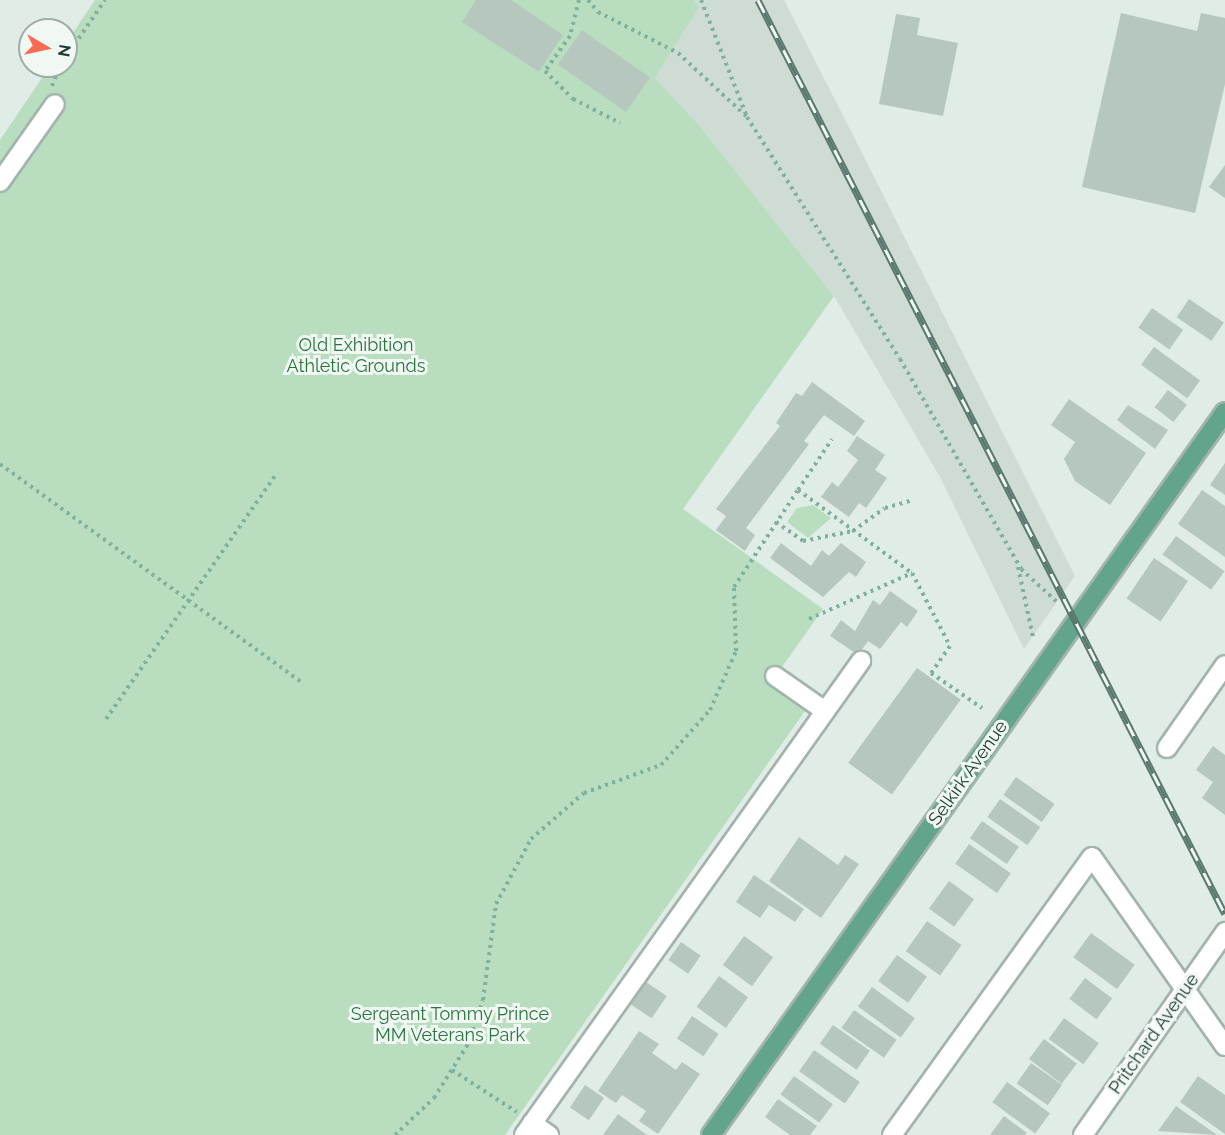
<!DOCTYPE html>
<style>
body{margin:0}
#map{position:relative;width:1225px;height:1135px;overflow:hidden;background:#e0ece6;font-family:Raleway,sans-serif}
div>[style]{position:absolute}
.built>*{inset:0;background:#cfdcd4}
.green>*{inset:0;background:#b8debf}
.building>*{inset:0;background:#b6c7be;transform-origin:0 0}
.path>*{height:4px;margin-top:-2px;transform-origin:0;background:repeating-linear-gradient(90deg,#7fb19d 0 3px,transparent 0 7.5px)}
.roads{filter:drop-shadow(2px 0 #a3b4ad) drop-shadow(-2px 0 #a3b4ad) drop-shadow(0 2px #a3b4ad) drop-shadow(0 -2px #a3b4ad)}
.minor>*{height:18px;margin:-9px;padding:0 9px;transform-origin:9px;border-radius:9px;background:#fff}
.major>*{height:18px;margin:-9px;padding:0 9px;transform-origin:9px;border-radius:9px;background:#63a48d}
.rail>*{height:7px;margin-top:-3.5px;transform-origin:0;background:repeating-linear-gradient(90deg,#f1f8f4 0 14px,#5a796e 0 28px);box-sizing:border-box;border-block:2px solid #5a796e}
span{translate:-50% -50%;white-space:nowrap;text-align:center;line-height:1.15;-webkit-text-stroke:6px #f1f8f4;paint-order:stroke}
.park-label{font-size:18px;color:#28763f}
.street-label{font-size:18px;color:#203d33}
.north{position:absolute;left:18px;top:18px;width:60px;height:60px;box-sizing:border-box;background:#f1f8f4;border:2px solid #9dada7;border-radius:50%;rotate:99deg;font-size:16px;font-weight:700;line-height:24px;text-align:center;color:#203d33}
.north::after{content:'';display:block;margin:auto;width:21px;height:27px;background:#f96b52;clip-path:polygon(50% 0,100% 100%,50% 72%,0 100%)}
</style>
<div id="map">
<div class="built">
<div style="clip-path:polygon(694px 0,784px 0,855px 139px,1075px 576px,1024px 649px,940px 477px,834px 296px,698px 124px,655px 78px,698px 8px)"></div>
</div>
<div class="green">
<div style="clip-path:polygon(95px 0,694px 0,699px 7px,655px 78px,698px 124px,834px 296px,683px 509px,823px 609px,782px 667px,817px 694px,505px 1135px,0 1135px,0 140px,50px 66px,66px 66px,66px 43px)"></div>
<div style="clip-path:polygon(813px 505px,831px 518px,808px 538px,787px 522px,797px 508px)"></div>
</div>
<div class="building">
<div style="clip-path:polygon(476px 0,511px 0,563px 35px,539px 72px,462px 22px)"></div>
<div style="clip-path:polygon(1121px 13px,1197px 31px,1201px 13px,1225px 18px,1225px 84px,1195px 213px,1082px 187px)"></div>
<div style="clip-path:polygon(896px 14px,920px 18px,917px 35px,958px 43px,943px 116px,879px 104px)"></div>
<div style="left:582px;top:30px;width:83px;height:42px;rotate:35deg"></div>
<div style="clip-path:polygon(1225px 165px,1225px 198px,1209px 187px)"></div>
<div style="left:1189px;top:299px;width:42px;height:22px;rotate:34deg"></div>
<div style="left:1152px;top:308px;width:38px;height:24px;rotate:35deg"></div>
<div style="left:1154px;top:347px;width:57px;height:22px;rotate:36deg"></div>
<div style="clip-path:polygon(812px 382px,865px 421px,854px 436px,824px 415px,804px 441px,809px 444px,746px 528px,755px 535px,745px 551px,716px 530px,726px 516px,716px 509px,780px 426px,776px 423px,796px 393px,802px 396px)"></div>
<div style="left:1168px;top:390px;width:24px;height:22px;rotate:38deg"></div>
<div style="clip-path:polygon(1069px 399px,1146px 453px,1110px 505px,1075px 481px,1064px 459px,1075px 442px,1051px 425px)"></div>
<div style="clip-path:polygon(1128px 405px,1168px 430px,1155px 449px,1117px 420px)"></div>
<div style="clip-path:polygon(857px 436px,885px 455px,875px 470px,887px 478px,866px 508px,859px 503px,849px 517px,821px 497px,832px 482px,838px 487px,858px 460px,847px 451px)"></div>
<div style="clip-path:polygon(1225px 463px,1225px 495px,1210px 485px)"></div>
<div style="clip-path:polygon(1202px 490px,1225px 506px,1225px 557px,1178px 524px)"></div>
<div style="left:1176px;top:536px;width:60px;height:23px;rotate:36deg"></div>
<div style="clip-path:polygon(781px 543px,811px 566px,822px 550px,829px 556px,841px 543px,866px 562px,856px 577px,849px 572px,823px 597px,770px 558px)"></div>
<div style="left:1154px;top:558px;width:41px;height:49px;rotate:34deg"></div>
<div style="clip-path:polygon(890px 591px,918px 611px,907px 627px,901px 622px,880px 649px,868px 641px,858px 655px,830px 636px,841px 620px,855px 631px,873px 600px,880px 605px)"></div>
<div style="left:917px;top:668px;width:54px;height:117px;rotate:36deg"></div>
<div style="clip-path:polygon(1213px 746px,1225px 755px,1225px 815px,1202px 798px,1213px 782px,1196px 770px)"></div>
<div style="left:1016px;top:777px;width:47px;height:22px;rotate:35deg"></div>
<div style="left:1000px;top:799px;width:49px;height:22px;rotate:35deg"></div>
<div style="left:982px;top:821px;width:45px;height:21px;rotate:35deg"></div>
<div style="clip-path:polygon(799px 837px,838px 865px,845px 855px,859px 864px,821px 918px,769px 881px)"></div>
<div style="left:969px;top:844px;width:51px;height:24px;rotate:35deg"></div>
<div style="clip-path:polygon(754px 875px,804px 909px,795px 922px,769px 905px,760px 918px,736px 902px)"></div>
<div style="left:949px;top:881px;width:31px;height:34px;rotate:36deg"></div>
<div style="left:927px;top:921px;width:42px;height:37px;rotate:35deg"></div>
<div style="left:1091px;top:933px;width:54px;height:30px;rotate:36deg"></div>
<div style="left:744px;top:936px;width:36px;height:36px;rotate:36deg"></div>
<div style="left:681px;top:942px;width:24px;height:22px;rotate:35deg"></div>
<div style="left:897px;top:955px;width:37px;height:32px;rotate:36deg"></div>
<div style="left:719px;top:976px;width:36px;height:38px;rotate:36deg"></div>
<div style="left:1085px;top:978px;width:34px;height:26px;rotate:37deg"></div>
<div style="left:646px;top:982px;width:25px;height:27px;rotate:34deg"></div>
<div style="left:872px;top:987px;width:53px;height:24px;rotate:36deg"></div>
<div style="left:854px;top:1010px;width:52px;height:22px;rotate:35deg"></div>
<div style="left:692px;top:1016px;width:32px;height:27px;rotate:34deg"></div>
<div style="left:1064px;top:1018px;width:43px;height:26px;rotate:36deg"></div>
<div style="left:833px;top:1025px;width:45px;height:23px;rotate:35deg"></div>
<div style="clip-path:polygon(639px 1031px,659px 1044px,652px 1053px,676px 1070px,682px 1062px,700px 1074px,658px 1134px,639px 1121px,646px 1111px,622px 1095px,616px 1103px,598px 1091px)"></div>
<div style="left:1044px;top:1039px;width:41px;height:25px;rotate:37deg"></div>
<div style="left:814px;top:1050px;width:56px;height:26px;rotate:35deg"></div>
<div style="left:1031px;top:1063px;width:38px;height:25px;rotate:35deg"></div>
<div style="left:794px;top:1076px;width:48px;height:23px;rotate:36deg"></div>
<div style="clip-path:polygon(1198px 1076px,1225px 1095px,1225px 1134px,1180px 1102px)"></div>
<div style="left:1007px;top:1082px;width:53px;height:25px;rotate:36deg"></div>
<div style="left:585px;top:1085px;width:23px;height:27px;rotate:34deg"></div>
<div style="clip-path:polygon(778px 1099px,817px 1126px,810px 1135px,790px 1135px,765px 1117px)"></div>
<div style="clip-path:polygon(1176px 1106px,1217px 1135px,1158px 1131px)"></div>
<div style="clip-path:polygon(618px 1114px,647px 1135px,603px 1135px)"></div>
<div style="clip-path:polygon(1004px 1116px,1027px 1133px,1025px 1135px,990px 1135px)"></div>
</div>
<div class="path">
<div style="left:579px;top:0;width:37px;rotate:104deg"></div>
<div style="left:570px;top:36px;width:43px;rotate:125.5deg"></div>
<div style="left:545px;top:71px;width:40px;rotate:45deg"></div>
<div style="left:573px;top:99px;width:53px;rotate:27.1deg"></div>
<div style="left:588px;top:0;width:16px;rotate:50deg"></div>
<div style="left:598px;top:12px;width:90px;rotate:27.1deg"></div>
<div style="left:678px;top:53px;width:94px;rotate:42.8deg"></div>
<div style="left:747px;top:117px;width:286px;rotate:57.7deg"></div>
<div style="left:900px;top:359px;width:242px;rotate:60deg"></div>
<div style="left:1021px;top:569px;width:49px;rotate:42.5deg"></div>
<div style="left:701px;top:0;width:123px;rotate:68.5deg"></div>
<div style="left:66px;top:57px;width:69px;rotate:-55.6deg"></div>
<div style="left:52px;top:86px;width:22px;rotate:-68deg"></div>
<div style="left:0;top:464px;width:375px;rotate:35.9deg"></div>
<div style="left:798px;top:490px;width:61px;rotate:-56.3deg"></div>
<div style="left:776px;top:522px;width:33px;rotate:35deg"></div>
<div style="left:803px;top:541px;width:51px;rotate:-11.3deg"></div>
<div style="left:853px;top:531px;width:39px;rotate:-36deg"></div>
<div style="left:885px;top:508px;width:26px;rotate:-16deg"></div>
<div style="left:1018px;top:567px;width:72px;rotate:77.9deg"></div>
<div style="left:809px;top:619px;width:113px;rotate:-24.1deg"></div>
<div style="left:912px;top:573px;width:82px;rotate:62.5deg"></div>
<div style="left:950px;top:646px;width:33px;rotate:125deg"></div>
<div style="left:931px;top:673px;width:62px;rotate:34.5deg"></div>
<div style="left:106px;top:719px;width:300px;rotate:-55.2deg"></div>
<div style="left:452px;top:1070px;width:77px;rotate:32.9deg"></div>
<div style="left:395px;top:1135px;width:54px;rotate:-43.5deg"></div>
<div style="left:434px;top:1098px;width:64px;rotate:-57.8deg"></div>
<div style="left:468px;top:1044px;width:46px;rotate:-71.2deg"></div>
<div style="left:483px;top:1000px;width:97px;rotate:-82.3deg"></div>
<div style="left:496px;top:904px;width:74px;rotate:-61.7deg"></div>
<div style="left:531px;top:839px;width:70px;rotate:-41deg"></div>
<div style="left:584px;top:793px;width:82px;rotate:-20deg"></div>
<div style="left:661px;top:765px;width:74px;rotate:-48.3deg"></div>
<div style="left:710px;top:710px;width:64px;rotate:-66.2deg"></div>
<div style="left:736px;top:651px;width:64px;rotate:-91.8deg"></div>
<div style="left:734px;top:587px;width:116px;rotate:-56.6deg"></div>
<div style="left:798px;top:490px;width:141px;rotate:36.1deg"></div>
</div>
<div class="roads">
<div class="minor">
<div style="left:0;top:182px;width:95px;rotate:-54.8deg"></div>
<div style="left:775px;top:676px;width:61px;rotate:35deg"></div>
<div style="left:1167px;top:748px;width:101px;rotate:-55.1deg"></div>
<div style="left:532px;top:1123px;width:21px;rotate:35deg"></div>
<div style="left:524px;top:1135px;width:582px;rotate:-54.59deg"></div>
<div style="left:892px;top:1135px;width:342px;rotate:-54.3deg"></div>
<div style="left:1092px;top:857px;width:231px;rotate:54.9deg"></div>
<div style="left:1083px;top:1135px;width:248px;rotate:-55deg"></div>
</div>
<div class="major">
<div style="left:711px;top:1135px;width:887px;rotate:-54.59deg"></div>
</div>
</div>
<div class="rail">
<div style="left:758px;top:0;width:1026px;rotate:62.94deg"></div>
</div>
<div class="park-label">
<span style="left:356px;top:356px">Old Exhibition<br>Athletic Grounds</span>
<span style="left:450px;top:1025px">Sergeant Tommy Prince<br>MM Veterans Park</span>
</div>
<div class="street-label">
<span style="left:968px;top:773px;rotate:-55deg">Selkirk Avenue</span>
<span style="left:1154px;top:1034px;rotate:-55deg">Pritchard Avenue</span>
</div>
<div class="north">N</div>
</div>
